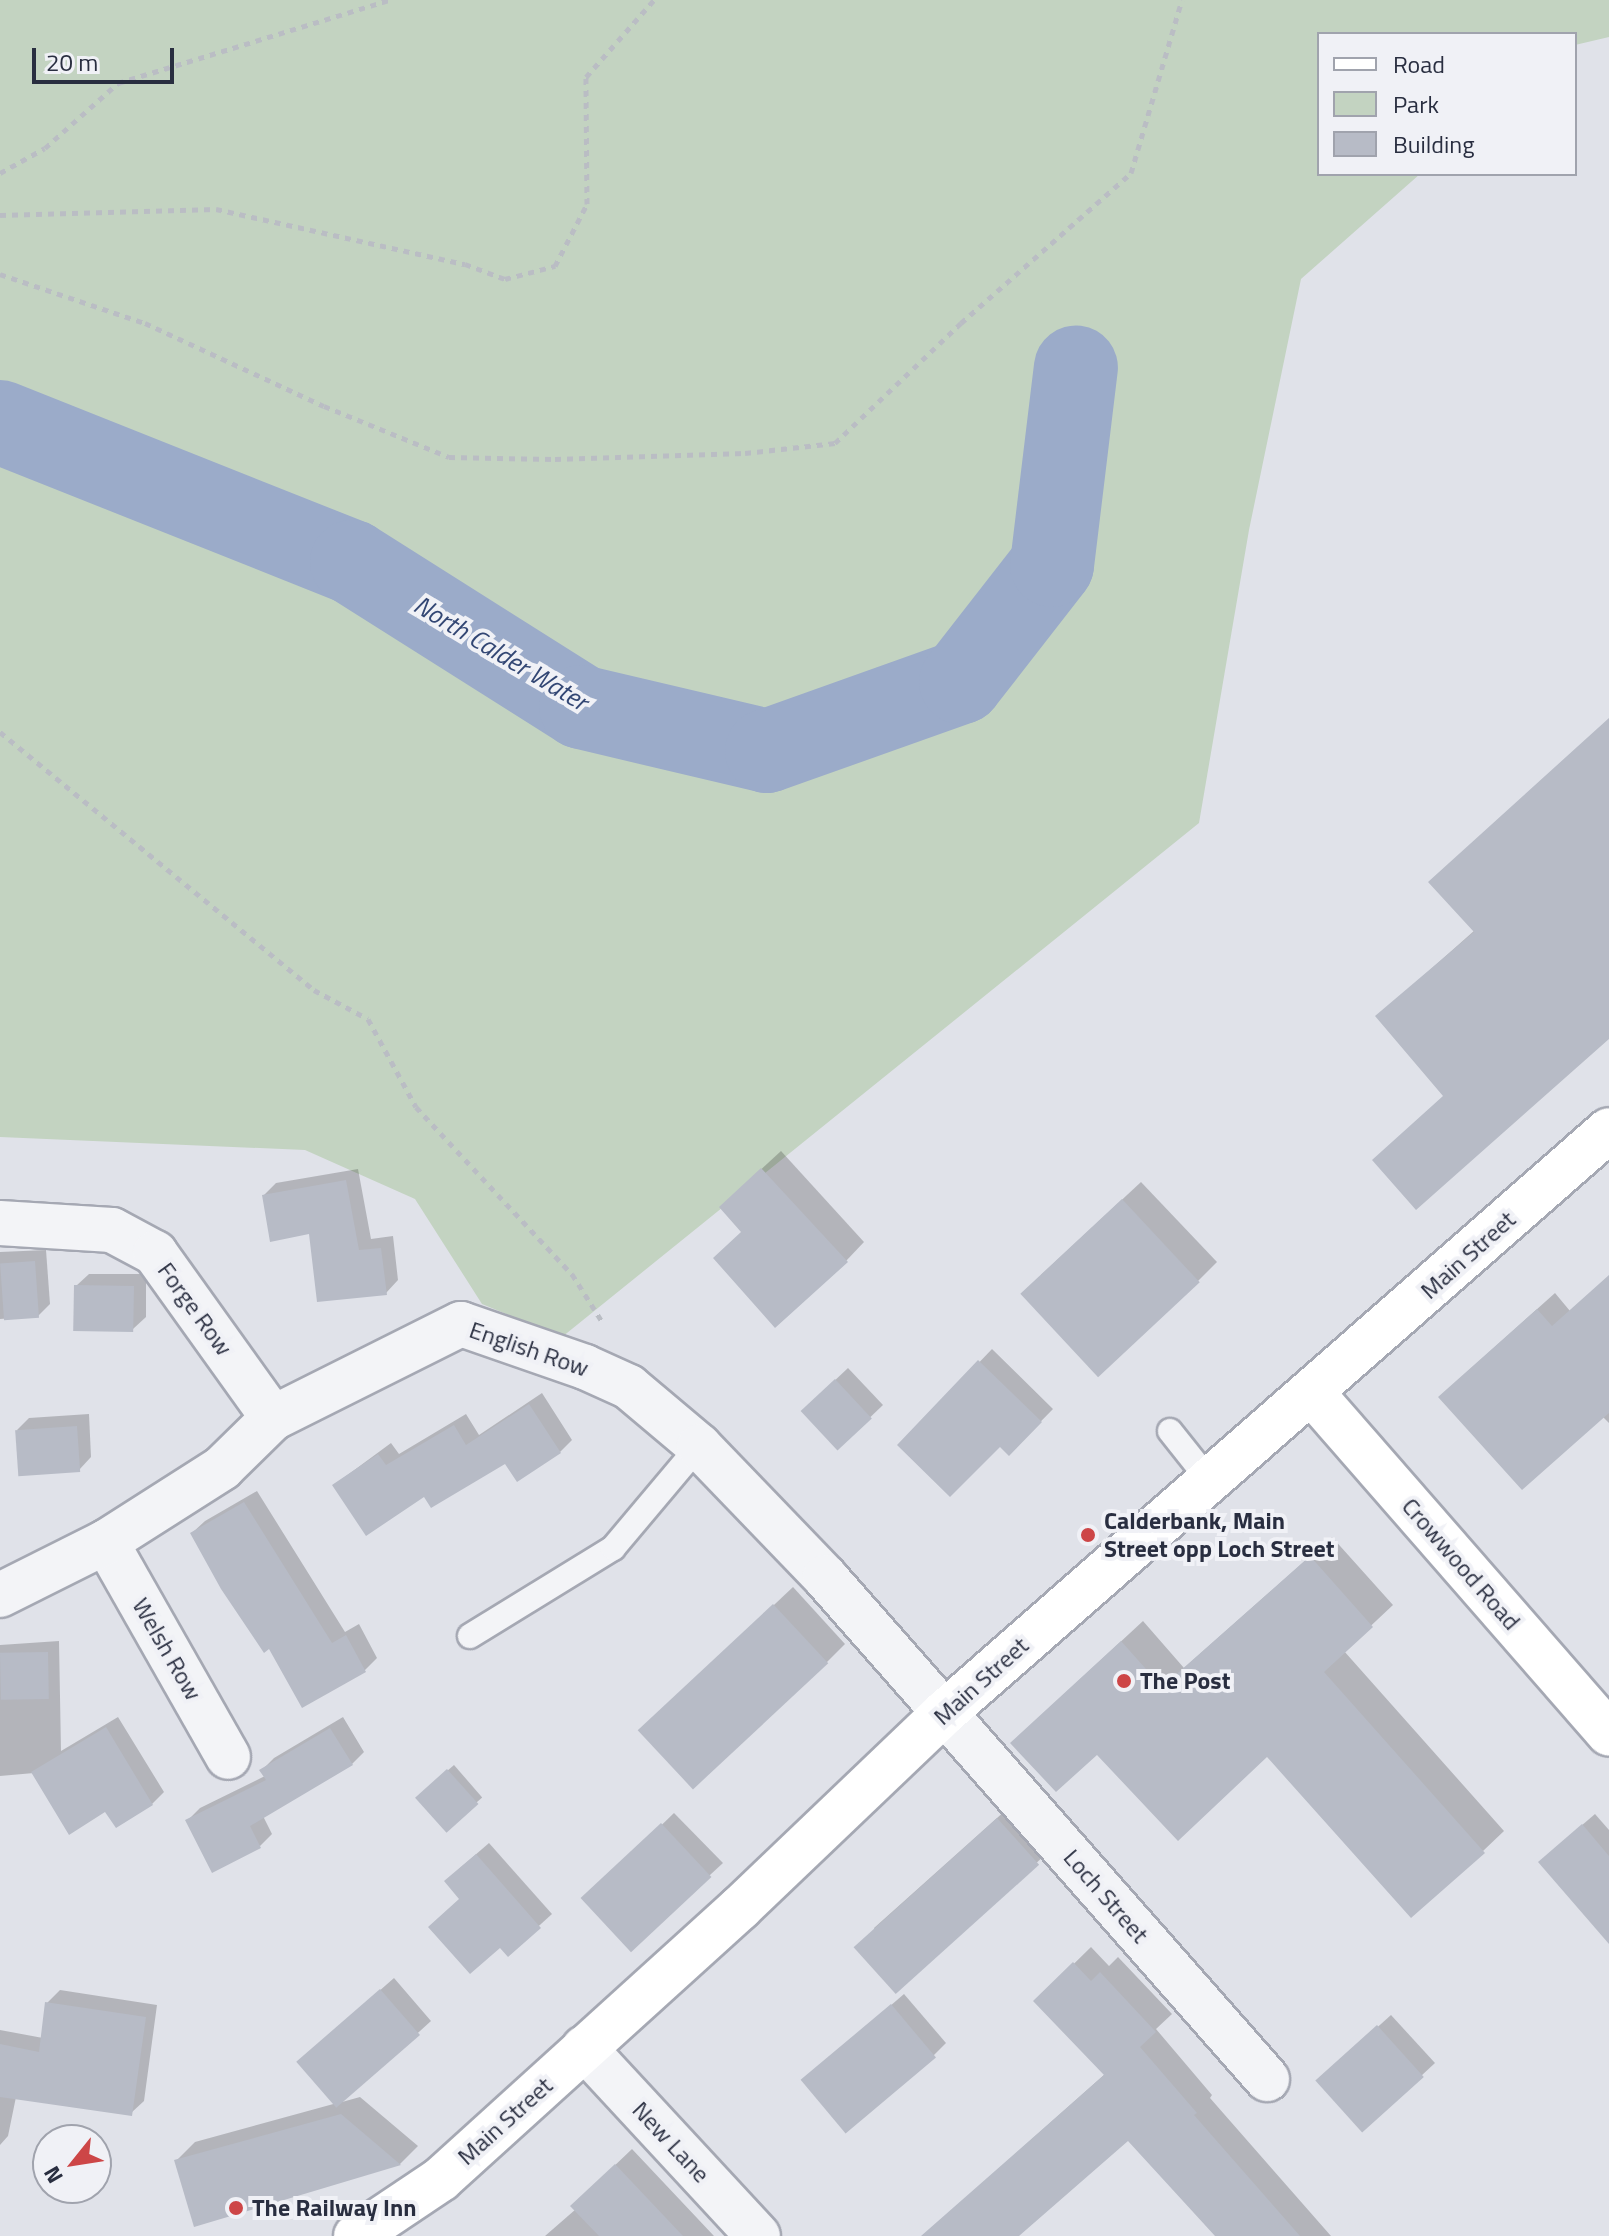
<!DOCTYPE html>
<style>
body{margin:0}
#map{position:relative;width:1609px;height:2236px;overflow:hidden;background:#e0e2e9;font-family:"Titillium Web",sans-serif}
div>[style]{position:absolute}
.green>*{inset:0;background:#c3d3c1}
.shadow>*{inset:0;background:#0003;transform-origin:0 0}
.river>*{height:84px;margin:-42px;padding:0 42px;transform-origin:42px;border-radius:42px;background:#9babc9}
.building>*{inset:0;background:#b7bbc6;transform-origin:0 0}
.path>*{height:5px;margin-top:-2.5px;transform-origin:0;background:repeating-linear-gradient(90deg,#babdc4 0 6px,transparent 0 12px)}
.roads{filter:drop-shadow(2px 0 #a5a8b3) drop-shadow(-2px 0 #a5a8b3) drop-shadow(0 2px #a5a8b3) drop-shadow(0 -2px #a5a8b3)}
.lane>*{height:24px;margin:-12px;padding:0 12px;transform-origin:12px;border-radius:12px;background:#f3f4f7}
.street>*{height:44px;margin:-22px;padding:0 22px;transform-origin:22px;border-radius:22px;background:#f3f4f7}
.secondary>*{height:44px;margin:-22px;padding:0 22px;transform-origin:22px;border-radius:22px;background:#fff}
.dots>*{width:22px;height:22px;translate:-50% -50%;box-sizing:border-box;border:4px solid #f0f1f6;border-radius:50%}
span{translate:-50% -50%;white-space:nowrap;text-align:center;line-height:1.15;-webkit-text-stroke:8px #f0f1f6;paint-order:stroke}
.street-label{font-size:24px;color:#292e40}
.poi-label{font-size:24px;color:#292e40;font-weight:700}
.left{translate:0 -50%;text-align:left}
.water-label{font-size:26px;color:#334774;font-style:italic}
.legend{position:absolute;left:1317px;top:32px;width:260px;height:144px;box-sizing:border-box;background:#f0f1f6;border:2px solid #a0a3ad;margin:0;padding:10px 14px;list-style:none;font-size:24px;color:#292e40}
.legend li{display:flex;align-items:center;gap:16px;height:40px}
.legend b{width:40px;border:2px solid #a0a3ad}
.north{position:absolute;left:32px;top:2124px;width:80px;height:80px;box-sizing:border-box;background:#f0f1f6;border:2px solid #a0a3ad;border-radius:50%;rotate:240deg;font-size:22px;font-weight:700;line-height:32px;text-align:center;color:#292e40}
.north::after{content:'';display:block;margin:auto;width:28px;height:36px;background:#cd4647;clip-path:polygon(50% 0,100% 100%,50% 72%,0 100%)}
.scale{position:absolute;left:32px;top:48px;width:142px;height:36px;box-sizing:border-box;border:4px solid #292e40;border-top:0;padding-left:10px;font-size:24px;line-height:28px;white-space:nowrap;color:#292e40;-webkit-text-stroke:6px #f0f1f6;paint-order:stroke}
</style>
<div id="map">
<div class="green">
<div style="clip-path:polygon(0 0,1609px 0,1609px 37px,1575px 45px,1575px 34px,1319px 34px,1319px 174px,1420px 174px,1301px 279px,1249px 530px,1199px 823px,562px 1337px,482px 1304px,415px 1199px,305px 1150px,0 1137px)"></div>
</div>
<div class="shadow">
<div style="clip-path:polygon(1609px 719px,1609px 1036px,1374px 1160px,1445px 1095px,1378px 1016px,1475px 930px)"></div>
<div style="clip-path:polygon(781px 1151px,864px 1242px,846px 1261px,743px 1231px,740px 1189px)"></div>
<div style="clip-path:polygon(358px 1169px,371px 1239px,393px 1236px,398px 1280px,386px 1293px,264px 1195px,276px 1183px)"></div>
<div style="clip-path:polygon(1141px 1182px,1217px 1262px,1198px 1281px,1041px 1275px)"></div>
<div style="clip-path:polygon(46px 1250px,50px 1304px,38px 1316px,0 1319px,0 1252px)"></div>
<div style="clip-path:polygon(89px 1274px,146px 1274px,146px 1317px,133px 1329px,76px 1286px)"></div>
<div style="clip-path:polygon(1609px 1276px,1609px 1423px,1602px 1416px,1457px 1381px,1555px 1293px,1570px 1311px)"></div>
<div style="clip-path:polygon(992px 1349px,1053px 1409px,1009px 1454px,1000px 1444px,900px 1445px)"></div>
<div style="clip-path:polygon(848px 1368px,883px 1405px,837px 1449px,815px 1399px)"></div>
<div style="clip-path:polygon(542px 1393px,572px 1440px,560px 1452px,506px 1461px,425px 1494px,334px 1485px,391px 1443px,399px 1454px,466px 1414px,479px 1435px)"></div>
<div style="clip-path:polygon(89px 1414px,91px 1457px,79px 1470px,17px 1430px,29px 1418px)"></div>
<div style="clip-path:polygon(257px 1491px,345px 1632px,359px 1624px,377px 1658px,365px 1670px,302px 1705px,270px 1647px,192px 1533px,205px 1521px)"></div>
<div style="clip-path:polygon(1332px 1537px,1393px 1605px,1344px 1651px,1504px 1831px,1483px 1851px,1268px 1754px,1097px 1752px,1034px 1722px,1143px 1621px,1184px 1668px)"></div>
<div style="clip-path:polygon(793px 1587px,845px 1644px,827px 1662px,659px 1713px)"></div>
<div style="clip-path:polygon(59px 1641px,61px 1751px,118px 1717px,164px 1792px,152px 1804px,116px 1825px,106px 1809px,34px 1773px,0 1776px,0 1645px)"></div>
<div style="clip-path:polygon(343px 1717px,364px 1752px,352px 1764px,263px 1816px,272px 1834px,260px 1846px,187px 1821px,200px 1808px,265px 1776px,262px 1770px,274px 1758px)"></div>
<div style="left:454px;top:1765px;width:43px;height:49px;rotate:49deg"></div>
<div style="clip-path:polygon(1016px 1801px,1056px 1845px,896px 1991px,874px 1928px)"></div>
<div style="clip-path:polygon(674px 1813px,723px 1863px,710px 1875px,585px 1899px)"></div>
<div style="clip-path:polygon(1595px 1814px,1609px 1830px,1609px 1941px,1553px 1850px)"></div>
<div style="clip-path:polygon(489px 1843px,552px 1914px,508px 1954px,461px 1898px,459px 1869px)"></div>
<div style="clip-path:polygon(1091px 1947px,1109px 1966px,1118px 1957px,1172px 2014px,1156px 2029px,1212px 2095px,1210px 2098px,1331px 2236px,1216px 2236px,1128px 2138px,1016px 2236px,923px 2236px,1105px 2074px,1036px 2001px)"></div>
<div style="clip-path:polygon(394px 1978px,431px 2021px,342px 2102px,360px 2097px,418px 2146px,400px 2164px,196px 2224px,176px 2161px,195px 2142px,337px 2103px,312px 2050px)"></div>
<div style="clip-path:polygon(60px 1990px,157px 2005px,144px 2101px,131px 2113px,16px 2097px,8px 2136px,0 2145px,0 2030px,43px 2038px,47px 2003px)"></div>
<div style="clip-path:polygon(904px 1994px,946px 2043px,934px 2055px,817px 2069px)"></div>
<div style="clip-path:polygon(1391px 2015px,1435px 2063px,1363px 2130px,1331px 2069px)"></div>
<div style="clip-path:polygon(632px 2149px,714px 2236px,545px 2236px,576px 2209px,589px 2190px)"></div>
</div>
<div class="river">
<div style="left:0;top:422px;width:379px;rotate:21.7deg"></div>
<div style="left:352px;top:562px;width:271px;rotate:32.3deg"></div>
<div style="left:581px;top:707px;width:191px;rotate:13.3deg"></div>
<div style="left:767px;top:751px;width:206px;rotate:-19.6deg"></div>
<div style="left:961px;top:682px;width:148px;rotate:-52.1deg"></div>
<div style="left:1052px;top:565px;width:199px;rotate:-83.1deg"></div>
</div>
<div class="building">
<div style="clip-path:polygon(1609px 718px,1609px 1039px,1416px 1210px,1372px 1160px,1443px 1096px,1375px 1016px,1474px 932px,1428px 882px)"></div>
<div style="clip-path:polygon(761px 1168px,848px 1262px,775px 1328px,713px 1258px,741px 1232px,719px 1207px)"></div>
<div style="clip-path:polygon(346px 1180px,359px 1250px,381px 1248px,387px 1295px,317px 1302px,309px 1234px,270px 1242px,262px 1195px)"></div>
<div style="left:1122px;top:1199px;width:114px;height:139px;rotate:47deg"></div>
<div style="left:35px;top:1261px;width:57px;height:35px;rotate:86deg"></div>
<div style="clip-path:polygon(1609px 1275px,1609px 1413px,1522px 1490px,1438px 1397px,1537px 1309px,1552px 1326px)"></div>
<div style="left:74px;top:1285px;width:60px;height:46px;rotate:1deg"></div>
<div style="clip-path:polygon(978px 1360px,1042px 1422px,1009px 1456px,1000px 1447px,950px 1497px,897px 1445px)"></div>
<div style="left:835px;top:1379px;width:54px;height:47px;rotate:47deg"></div>
<div style="clip-path:polygon(529px 1404px,561px 1453px,517px 1482px,505px 1464px,431px 1508px,424px 1497px,366px 1536px,332px 1485px,378px 1454px,386px 1465px,454px 1425px,466px 1445px)"></div>
<div style="left:77px;top:1426px;width:46px;height:62px;rotate:86deg"></div>
<div style="clip-path:polygon(244px 1502px,332px 1643px,346px 1635px,366px 1672px,302px 1708px,269px 1649px,264px 1653px,221px 1589px,190px 1533px)"></div>
<div style="clip-path:polygon(1310px 1556px,1373px 1627px,1324px 1672px,1485px 1853px,1411px 1918px,1267px 1757px,1178px 1841px,1097px 1755px,1056px 1792px,1010px 1743px,1121px 1641px,1162px 1687px)"></div>
<div style="left:773px;top:1604px;width:81px;height:185px;rotate:47deg"></div>
<div style="left:48px;top:1652px;width:47px;height:48px;rotate:89deg"></div>
<div style="clip-path:polygon(106px 1727px,153px 1805px,116px 1828px,105px 1812px,69px 1835px,31px 1772px)"></div>
<div style="clip-path:polygon(330px 1728px,353px 1765px,250px 1826px,261px 1848px,212px 1873px,185px 1820px,266px 1780px,259px 1770px)"></div>
<div style="left:447px;top:1769px;width:47px;height:43px;rotate:48deg"></div>
<div style="left:997px;top:1818px;width:63px;height:193px;rotate:48deg"></div>
<div style="left:661px;top:1823px;width:74px;height:110px;rotate:47deg"></div>
<div style="clip-path:polygon(1582px 1824px,1609px 1856px,1609px 1944px,1538px 1862px)"></div>
<div style="clip-path:polygon(476px 1854px,541px 1928px,508px 1957px,500px 1948px,470px 1974px,428px 1927px,459px 1899px,444px 1881px)"></div>
<div style="clip-path:polygon(1073px 1962px,1091px 1981px,1100px 1972px,1156px 2032px,1140px 2047px,1197px 2113px,1194px 2115px,1300px 2236px,1215px 2236px,1128px 2141px,1019px 2236px,921px 2236px,1104px 2075px,1033px 2001px)"></div>
<div style="left:380px;top:1989px;width:61px;height:111px;rotate:49deg"></div>
<div style="clip-path:polygon(45px 2002px,146px 2017px,132px 2116px,0 2097px,0 2044px,39px 2052px)"></div>
<div style="left:891px;top:2004px;width:70px;height:118px;rotate:50deg"></div>
<div style="left:1377px;top:2025px;width:70px;height:83px;rotate:48deg"></div>
<div style="clip-path:polygon(341px 2114px,401px 2165px,194px 2227px,174px 2160px)"></div>
<div style="clip-path:polygon(615px 2164px,683px 2236px,599px 2236px,570px 2206px)"></div>
</div>
<div class="path">
<div style="left:0;top:173px;width:51px;rotate:-29.1deg"></div>
<div style="left:45px;top:148px;width:98px;rotate:-41.7deg"></div>
<div style="left:118px;top:83px;width:284px;rotate:-17deg"></div>
<div style="left:0;top:215px;width:216px;rotate:-1.6deg"></div>
<div style="left:216px;top:209px;width:255px;rotate:12.5deg"></div>
<div style="left:465px;top:264px;width:43px;rotate:20.6deg"></div>
<div style="left:505px;top:279px;width:52px;rotate:-14.6deg"></div>
<div style="left:555px;top:266px;width:70px;rotate:-62.7deg"></div>
<div style="left:587px;top:204px;width:127px;rotate:-90.5deg"></div>
<div style="left:586px;top:77px;width:103px;rotate:-48.6deg"></div>
<div style="left:0;top:274px;width:153px;rotate:18.7deg"></div>
<div style="left:145px;top:323px;width:197px;rotate:24.9deg"></div>
<div style="left:324px;top:406px;width:135px;rotate:22.2deg"></div>
<div style="left:449px;top:457px;width:106px;rotate:1.1deg"></div>
<div style="left:555px;top:459px;width:190px;rotate:-1.8deg"></div>
<div style="left:745px;top:453px;width:91px;rotate:-6.3deg"></div>
<div style="left:835px;top:443px;width:174px;rotate:-43.6deg"></div>
<div style="left:961px;top:323px;width:227px;rotate:-41.4deg"></div>
<div style="left:1131px;top:173px;width:180px;rotate:-73.6deg"></div>
<div style="left:0;top:732px;width:406px;rotate:39.4deg"></div>
<div style="left:314px;top:990px;width:61px;rotate:28.2deg"></div>
<div style="left:368px;top:1019px;width:100px;rotate:61.4deg"></div>
<div style="left:416px;top:1107px;width:229px;rotate:47deg"></div>
<div style="left:572px;top:1274px;width:58px;rotate:57.7deg"></div>
</div>
<div class="roads">
<div class="lane">
<div style="left:1170px;top:1431px;width:63px;rotate:51.5deg"></div>
<div style="left:470px;top:1636px;width:168px;rotate:-31.6deg"></div>
<div style="left:613px;top:1548px;width:133px;rotate:-49.9deg"></div>
</div>
<div class="street">
<div style="left:0;top:1223px;width:112px;rotate:3.6deg"></div>
<div style="left:112px;top:1230px;width:49px;rotate:28.1deg"></div>
<div style="left:155px;top:1253px;width:203px;rotate:54.4deg"></div>
<div style="left:106px;top:1542px;width:247px;rotate:60.4deg"></div>
<div style="left:0;top:1595px;width:119px;rotate:-26.6deg"></div>
<div style="left:106px;top:1542px;width:138px;rotate:-32.5deg"></div>
<div style="left:222px;top:1468px;width:71px;rotate:-44.4deg"></div>
<div style="left:273px;top:1418px;width:210px;rotate:-26.6deg"></div>
<div style="left:461px;top:1324px;width:131px;rotate:19.1deg"></div>
<div style="left:585px;top:1367px;width:48px;rotate:24.4deg"></div>
<div style="left:629px;top:1387px;width:92px;rotate:40.1deg"></div>
<div style="left:699px;top:1446px;width:182px;rotate:46.1deg"></div>
<div style="left:825px;top:1577px;width:669px;rotate:48.64deg"></div>
<div style="left:584px;top:2048px;width:256px;rotate:47.2deg"></div>
</div>
<div class="secondary">
<div style="left:1312px;top:1393px;width:452px;rotate:48.9deg"></div>
<div style="left:356px;top:2236px;width:102px;rotate:-33.8deg"></div>
<div style="left:441px;top:2179px;width:404px;rotate:-42.2deg"></div>
<div style="left:740px;top:1908px;width:282px;rotate:-43.7deg"></div>
<div style="left:944px;top:1713px;width:884px;rotate:-41.24deg"></div>
</div>
</div>
<div class="dots">
<div style="left:1088px;top:1535px;background:#cd4647"></div>
<div style="left:1124px;top:1681px;background:#cd4647"></div>
<div style="left:236px;top:2208px;background:#cd4647"></div>
</div>
<div class="street-label">
<span style="left:1468px;top:1255px;rotate:-42deg">Main Street</span>
<span style="left:195px;top:1309px;rotate:54deg">Forge Row</span>
<span style="left:529px;top:1349px;rotate:19deg">English Row</span>
<span style="left:1461px;top:1564px;rotate:49deg">Crowwood Road</span>
<span style="left:167px;top:1649px;rotate:60deg">Welsh Row</span>
<span style="left:981px;top:1681px;rotate:-42deg">Main Street</span>
<span style="left:1106px;top:1896px;rotate:49deg">Loch Street</span>
<span style="left:505px;top:2121px;rotate:-42deg">Main Street</span>
<span style="left:671px;top:2142px;rotate:47deg">New Lane</span>
</div>
<div class="poi-label">
<span class="left" style="left:1104px;top:1535px">Calderbank, Main<br>Street opp Loch Street</span>
<span class="left" style="left:1140px;top:1681px">The Post</span>
<span class="left" style="left:252px;top:2208px">The Railway Inn</span>
</div>
<div class="water-label">
<span style="left:501px;top:653px;rotate:31deg">North Calder Water</span>
</div>
<ul class="legend">
<li><b style="height:10px;background:#fff"></b>Road</li>
<li><b style="height:22px;background:#c3d3c1"></b>Park</li>
<li><b style="height:22px;background:#b7bbc6"></b>Building</li>
</ul>
<div class="north">N</div>
<div class="scale">20 m</div>
</div>
